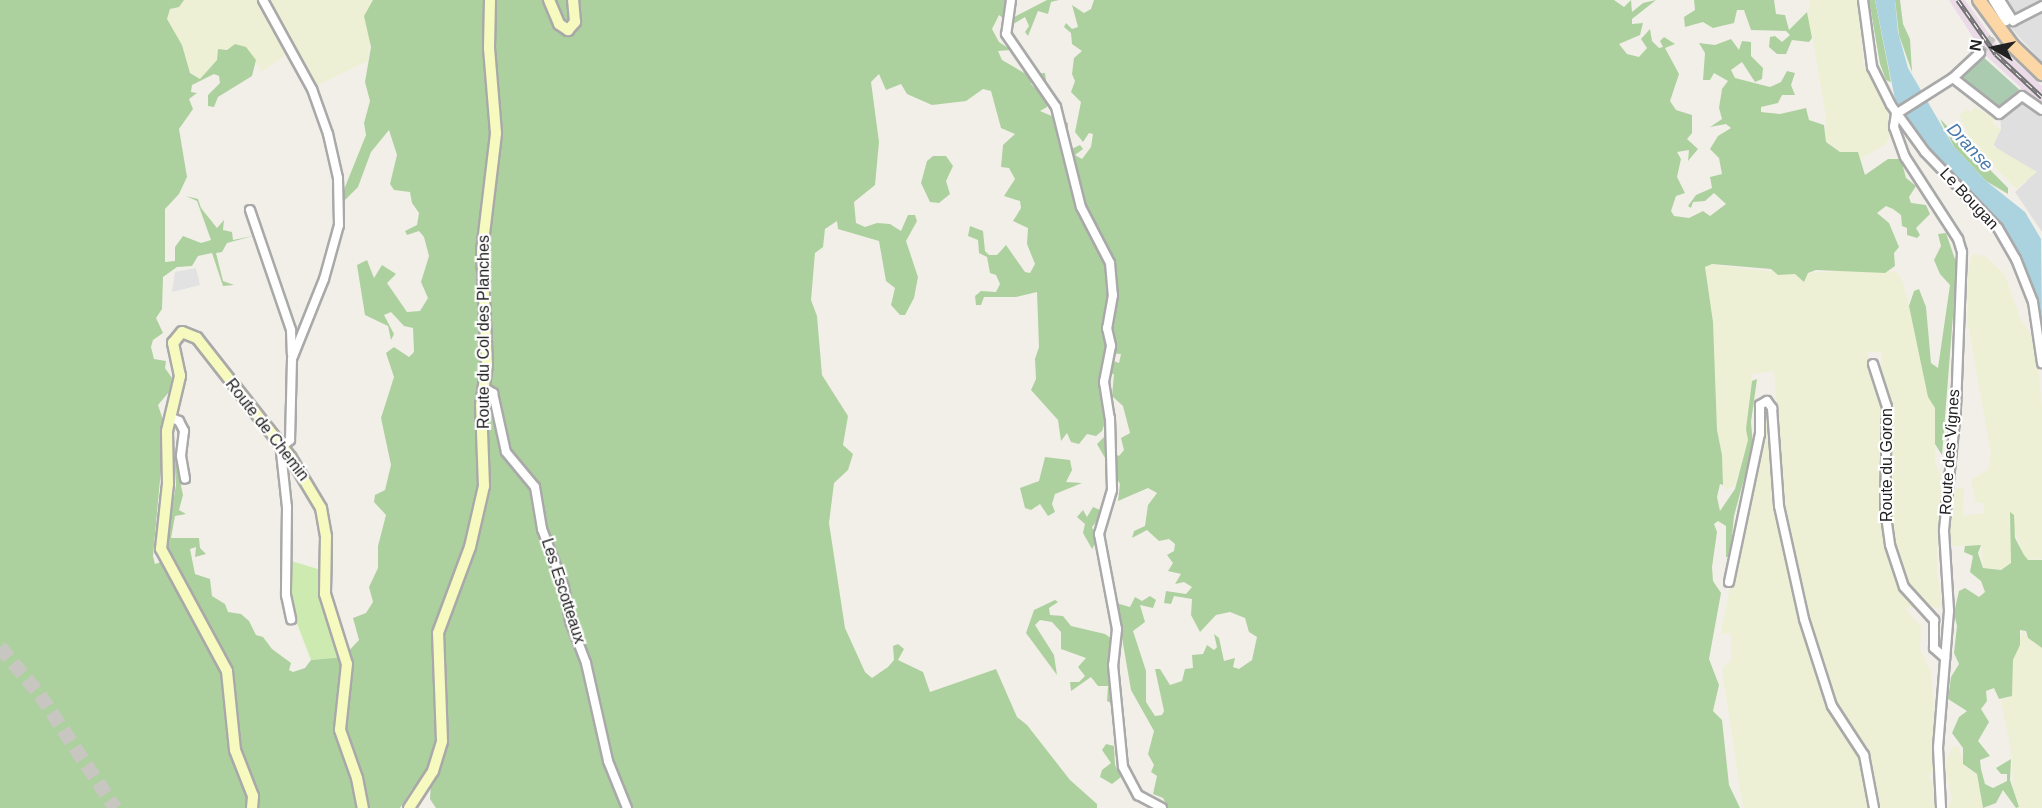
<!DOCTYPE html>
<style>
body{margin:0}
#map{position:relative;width:2042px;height:808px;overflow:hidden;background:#f2efe9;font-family:Helvetica,sans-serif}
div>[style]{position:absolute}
.residential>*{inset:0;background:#e0dfdf}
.industrial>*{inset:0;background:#ebdbe8}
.farmland>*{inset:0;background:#eef0d5}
.grass>*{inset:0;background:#cdebb0}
.forest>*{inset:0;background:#add19e}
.cemetery>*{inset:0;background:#aacbaf;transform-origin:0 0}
.parking>*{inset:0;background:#e2e2e2}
.water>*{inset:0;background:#aad3df}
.street-tunnel>*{height:8px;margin-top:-4px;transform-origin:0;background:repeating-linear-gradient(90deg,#c8c6c1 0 8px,transparent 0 12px)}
.highway-tunnel>*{height:14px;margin-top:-7px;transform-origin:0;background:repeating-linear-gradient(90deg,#c8c6c1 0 14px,transparent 0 21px)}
.roads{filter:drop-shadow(2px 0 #a9a9a9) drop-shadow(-2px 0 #a9a9a9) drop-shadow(0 2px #a9a9a9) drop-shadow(0 -2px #a9a9a9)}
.street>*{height:8px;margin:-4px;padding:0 4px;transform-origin:4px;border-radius:4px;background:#fff}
.secondary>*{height:10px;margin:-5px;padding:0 5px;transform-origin:5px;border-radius:5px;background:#f7fabf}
.primary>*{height:12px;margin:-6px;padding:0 6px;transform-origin:6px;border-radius:6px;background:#fcd6a4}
.rail>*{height:4.5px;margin-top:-2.25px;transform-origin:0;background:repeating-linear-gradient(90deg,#fff 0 7px,#707070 0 14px);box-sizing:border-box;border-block:2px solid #707070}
span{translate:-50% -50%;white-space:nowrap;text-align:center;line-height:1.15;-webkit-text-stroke:4.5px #fff;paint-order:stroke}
.street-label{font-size:16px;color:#222}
.water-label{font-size:18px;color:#4a7aab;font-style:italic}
.north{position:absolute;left:1964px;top:18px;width:60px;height:60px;-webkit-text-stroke:4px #fff;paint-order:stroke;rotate:279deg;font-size:16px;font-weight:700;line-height:24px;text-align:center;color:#222}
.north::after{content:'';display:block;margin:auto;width:21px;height:27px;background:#222;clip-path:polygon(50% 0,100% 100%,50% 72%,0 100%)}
</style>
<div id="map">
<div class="residential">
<div style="clip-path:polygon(1990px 0,2042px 0,2042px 62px,2010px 27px)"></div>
<div style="clip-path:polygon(2021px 88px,2042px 107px,2042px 232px,2015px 192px,2027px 181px,1993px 144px,2001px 129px,2000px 111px)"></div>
</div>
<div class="industrial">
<div style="clip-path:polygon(1949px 0,1965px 0,1997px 45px,2042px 86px,2042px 107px,1983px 53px)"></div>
</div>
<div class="farmland">
<div style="clip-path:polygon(184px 0,260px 0,289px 53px,261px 72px,246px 47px,221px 49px,217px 60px,200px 79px,188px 70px,182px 45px,167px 23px,168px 12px)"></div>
<div style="clip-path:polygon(264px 0,373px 0,368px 61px,314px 87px)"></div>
<div style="clip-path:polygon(1810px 0,1859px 0,1863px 64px,1888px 111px,1890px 137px,1885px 145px,1860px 159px,1858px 152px,1841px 152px,1826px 142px,1826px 117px,1812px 34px,1807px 26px)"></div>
<div style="clip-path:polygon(1974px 106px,1994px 118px,1993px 124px,2001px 129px,1993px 146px,2037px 172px,2016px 189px,1974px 146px,1959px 115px,1968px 108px,1970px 115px)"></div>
<div style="clip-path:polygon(1972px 254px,1985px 256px,2005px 275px,2020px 318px,2030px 333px,2038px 363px,2042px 408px,2042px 559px,2028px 560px,2024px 555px,2009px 516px,2013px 557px,2009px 566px,2000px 570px,1983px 568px,1981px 545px,1952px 546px,1948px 541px,1955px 488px,1964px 488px,1963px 516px,1984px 513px,1984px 504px,1976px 502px,1971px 480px,1988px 470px,1991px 454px,1968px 324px,1968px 274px)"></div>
<div style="clip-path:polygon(1707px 264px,1795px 274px,1865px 269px,1896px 272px,1901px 277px,1918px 336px,1928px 397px,1935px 408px,1935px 462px,1942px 479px,1937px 542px,1937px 573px,1943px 603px,1939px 608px,1931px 607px,1913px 591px,1902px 571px,1889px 513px,1891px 406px,1880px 373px,1882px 352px,1868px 352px,1867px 371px,1883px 394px,1884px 467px,1880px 504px,1887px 543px,1896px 577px,1915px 603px,1913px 609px,1910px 606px,1905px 609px,1922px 627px,1920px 649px,1931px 672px,1936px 732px,1931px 742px,1934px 771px,1928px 775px,1936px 789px,1937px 808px,1878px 808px,1870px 750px,1845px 718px,1831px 691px,1808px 617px,1784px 508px,1774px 371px,1752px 374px,1747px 447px,1734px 486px,1726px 490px,1723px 485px,1713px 383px,1712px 311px,1704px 279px)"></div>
<div style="clip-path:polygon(1769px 405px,1774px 485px,1807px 633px,1804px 636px,1810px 640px,1832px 713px,1861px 754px,1871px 808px,1743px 808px,1723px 677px,1723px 667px,1731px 661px,1731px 633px,1722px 634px,1721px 629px,1761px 448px,1765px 407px)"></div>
<div style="clip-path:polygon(2023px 629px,2028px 638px,2042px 648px,2042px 808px,2020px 808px,2013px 794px,2012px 756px,2002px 705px,2002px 699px,2009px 698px,2012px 691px,2013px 660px)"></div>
<div style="clip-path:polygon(1953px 746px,1959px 747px,1966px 768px,1977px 774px,1983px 808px,1947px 808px,1952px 800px,1945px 763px)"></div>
</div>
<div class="grass">
<div style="clip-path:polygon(288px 560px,321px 570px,340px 657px,311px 660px,288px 600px)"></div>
</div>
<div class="forest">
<div style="clip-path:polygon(0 0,184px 0,179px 7px,170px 9px,167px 19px,182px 45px,190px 73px,200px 79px,217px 60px,218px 49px,227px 50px,235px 44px,246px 47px,256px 60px,252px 76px,218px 97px,214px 107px,208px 106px,208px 95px,220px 83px,219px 76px,214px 74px,192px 85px,191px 92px,197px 93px,189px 99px,193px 109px,179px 129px,187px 177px,179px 194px,165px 209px,165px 262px,175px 261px,175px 247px,183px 236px,201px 243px,211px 240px,197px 201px,186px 196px,198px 199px,201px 208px,217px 228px,224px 220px,223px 230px,232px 232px,233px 240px,253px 236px,227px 243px,222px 252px,216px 253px,223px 281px,234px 285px,223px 286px,212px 253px,198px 256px,192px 266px,177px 267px,163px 277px,162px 309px,156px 318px,163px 333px,153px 340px,151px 347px,154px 359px,166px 361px,165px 368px,172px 378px,169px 392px,158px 405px,165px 426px,160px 434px,163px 448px,153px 556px,155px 564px,171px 559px,166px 544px,176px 485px,174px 452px,183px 495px,179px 510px,186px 514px,175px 516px,171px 538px,199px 538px,200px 548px,206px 554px,195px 557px,196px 547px,190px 549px,195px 574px,210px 579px,212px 596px,225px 604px,228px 612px,241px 614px,249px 621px,256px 635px,263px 637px,272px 649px,291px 663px,289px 670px,293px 672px,305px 668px,311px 660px,343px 657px,359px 640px,353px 618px,366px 613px,373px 602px,369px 587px,378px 568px,378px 546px,386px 515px,374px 502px,375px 495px,385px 490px,391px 465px,381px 418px,394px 377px,386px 353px,394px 347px,409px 357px,414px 352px,413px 328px,404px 326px,391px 312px,384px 315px,394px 334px,391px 340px,388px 326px,365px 315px,357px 265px,367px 260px,374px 278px,382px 265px,396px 274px,387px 283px,407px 312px,420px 311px,428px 298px,421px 282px,429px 256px,424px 237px,419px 231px,407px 235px,405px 231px,417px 225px,419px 213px,412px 203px,410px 192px,394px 190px,390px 184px,397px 155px,389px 130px,371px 152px,358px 187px,344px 201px,341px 197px,366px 135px,364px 123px,370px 101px,365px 82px,371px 47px,364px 16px,373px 0,1015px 0,1009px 14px,1014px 17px,1047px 0,1059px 0,1051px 2px,1048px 14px,1038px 11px,1028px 36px,1025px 32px,1029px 26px,1025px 17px,1012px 25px,999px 15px,992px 29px,999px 42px,1011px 50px,998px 51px,1002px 60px,1026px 74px,1045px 73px,1046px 80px,1034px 78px,1031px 84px,1047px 100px,1047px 107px,1040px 111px,1068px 123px,1068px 133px,1059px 135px,1062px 149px,1065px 152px,1080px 145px,1083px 149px,1075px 155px,1082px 159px,1091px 147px,1093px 134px,1089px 133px,1083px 142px,1075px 132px,1081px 102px,1071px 92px,1075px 81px,1072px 74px,1074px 58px,1082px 51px,1072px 44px,1071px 33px,1064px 27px,1066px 23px,1072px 29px,1078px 27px,1072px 5px,1084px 13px,1091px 9px,1094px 0,1614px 0,1624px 7px,1631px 0,1632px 12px,1643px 3px,1656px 0,1632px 19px,1632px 24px,1643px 23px,1640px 35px,1619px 44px,1627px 54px,1639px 57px,1647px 48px,1641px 39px,1650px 29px,1652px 41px,1659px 48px,1663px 47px,1660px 41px,1664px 37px,1675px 44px,1665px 48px,1679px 74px,1670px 101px,1676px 110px,1692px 115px,1692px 133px,1687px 139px,1698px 149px,1688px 161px,1689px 150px,1677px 152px,1681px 159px,1677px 177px,1685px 193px,1676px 196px,1671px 211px,1674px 216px,1689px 218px,1703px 211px,1710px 216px,1726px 204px,1714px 193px,1705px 201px,1693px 202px,1691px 208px,1688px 206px,1696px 195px,1712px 188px,1710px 177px,1722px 174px,1719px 158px,1710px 149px,1718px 136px,1731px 128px,1726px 124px,1710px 127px,1722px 119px,1719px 108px,1722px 89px,1728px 81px,1714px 73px,1710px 80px,1703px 80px,1705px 53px,1699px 43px,1715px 45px,1731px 39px,1739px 50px,1742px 41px,1751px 42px,1751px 56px,1763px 68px,1762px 79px,1755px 82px,1742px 62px,1731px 70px,1735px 78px,1770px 87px,1781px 82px,1787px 71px,1795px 73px,1791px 85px,1795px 95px,1782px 95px,1778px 103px,1761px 107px,1761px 112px,1780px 114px,1806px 108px,1809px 120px,1824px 125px,1826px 142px,1840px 152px,1858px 152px,1865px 175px,1888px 159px,1901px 159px,1906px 178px,1916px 186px,1909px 197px,1911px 203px,1926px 205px,1930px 214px,1916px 228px,1920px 235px,1917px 238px,1907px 235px,1907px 228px,1902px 226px,1901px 215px,1893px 209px,1886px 206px,1877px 213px,1889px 223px,1899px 247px,1894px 253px,1895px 266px,1885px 273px,1816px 270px,1808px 273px,1804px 282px,1795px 274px,1778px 275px,1771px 269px,1712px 264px,1705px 267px,1713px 322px,1717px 430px,1722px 455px,1723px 485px,1720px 484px,1717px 497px,1720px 511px,1735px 489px,1748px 440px,1746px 429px,1752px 381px,1757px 379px,1751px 422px,1753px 445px,1734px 516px,1730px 557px,1726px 557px,1726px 526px,1718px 521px,1714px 524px,1717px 532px,1712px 567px,1713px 581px,1721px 593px,1709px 659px,1719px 685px,1713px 711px,1722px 720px,1729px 785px,1740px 808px,1168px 808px,1163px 798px,1153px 794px,1157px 776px,1151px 772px,1154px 765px,1148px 754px,1154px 731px,1131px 690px,1116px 603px,1130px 607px,1135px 597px,1142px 601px,1150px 596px,1156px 600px,1153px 608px,1140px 605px,1145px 622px,1133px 631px,1146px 671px,1146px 702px,1155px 716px,1162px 715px,1164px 711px,1155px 669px,1160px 669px,1170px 685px,1182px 681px,1185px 669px,1193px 668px,1192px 655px,1203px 654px,1207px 645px,1214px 650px,1217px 647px,1214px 634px,1219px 638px,1224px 661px,1235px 658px,1233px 667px,1239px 669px,1252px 660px,1257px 637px,1249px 632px,1245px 618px,1230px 612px,1216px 615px,1200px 632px,1191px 615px,1192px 599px,1174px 596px,1171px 604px,1164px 603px,1166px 591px,1186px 594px,1192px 587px,1184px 582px,1175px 584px,1181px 574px,1168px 571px,1173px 563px,1167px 555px,1174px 551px,1175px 544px,1169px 539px,1159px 541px,1147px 530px,1132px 538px,1134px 531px,1145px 526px,1148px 505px,1157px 493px,1148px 488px,1118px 501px,1120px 484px,1097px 444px,1105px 436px,1106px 448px,1119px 456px,1124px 450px,1121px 438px,1130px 433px,1123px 406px,1112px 396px,1114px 374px,1108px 375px,1111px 360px,1119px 363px,1121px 354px,1106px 353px,1100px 371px,1107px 417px,1102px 431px,1096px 436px,1087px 434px,1079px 444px,1071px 442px,1067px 433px,1061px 441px,1058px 420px,1031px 390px,1036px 379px,1035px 359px,1039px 347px,1037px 292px,1016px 297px,984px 297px,981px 305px,976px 305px,975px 296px,981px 291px,996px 292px,1000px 284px,996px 275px,990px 273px,987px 257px,979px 253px,978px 240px,968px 236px,970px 226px,983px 231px,985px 251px,989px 255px,997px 255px,1006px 245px,1025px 272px,1030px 273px,1035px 264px,1027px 244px,1028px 228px,1013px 221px,1021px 208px,1020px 201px,1004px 196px,1015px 179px,1009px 168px,1001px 167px,1003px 145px,1015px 134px,1001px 128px,991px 91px,983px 89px,966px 101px,932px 105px,907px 94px,901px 84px,886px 90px,879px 74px,871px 82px,879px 142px,875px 185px,854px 202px,856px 223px,865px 227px,877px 223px,890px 224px,901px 231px,908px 215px,915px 215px,917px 221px,906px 241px,918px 277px,914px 298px,905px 315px,900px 315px,891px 305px,895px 288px,886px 281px,879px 241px,838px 229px,837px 221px,825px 229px,823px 247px,815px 253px,811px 300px,817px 316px,822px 375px,848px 416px,843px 445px,853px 454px,848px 470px,834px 483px,829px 523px,845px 628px,865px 672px,872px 678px,888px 667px,894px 660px,893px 646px,898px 644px,904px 649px,898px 660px,923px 672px,930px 692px,996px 669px,1017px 717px,1027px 725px,1070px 780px,1097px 804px,1097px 808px,436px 808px,430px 799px,431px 779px,412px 789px,400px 808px,0 808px)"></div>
<div style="clip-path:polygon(1694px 0,1774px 0,1776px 14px,1785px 15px,1789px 30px,1807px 12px,1812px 38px,1809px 42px,1792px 40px,1786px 54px,1777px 54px,1769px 47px,1770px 37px,1775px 36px,1782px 42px,1790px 35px,1786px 31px,1751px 30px,1744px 10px,1737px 10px,1734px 23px,1713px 28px,1703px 22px,1685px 27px,1684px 17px,1695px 10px)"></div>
<div style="clip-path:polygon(1869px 0,1875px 0,1891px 82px,1886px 80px,1880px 64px)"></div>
<div style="clip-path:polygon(1895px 0,1900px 0,1903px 24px,1910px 39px,1912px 72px,1899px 35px)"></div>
<div style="clip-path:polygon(1940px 119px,2008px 188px,2008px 194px,1986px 181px,1954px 147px)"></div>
<div style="clip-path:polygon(933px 156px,946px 156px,953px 166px,946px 181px,950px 194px,939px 203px,930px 202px,921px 183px,927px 161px)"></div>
<div style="clip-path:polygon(1946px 233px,1957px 265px,1942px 455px,1935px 444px,1935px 408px,1928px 397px,1909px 306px,1914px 291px,1919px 289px,1926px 307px,1931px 363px,1938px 368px,1950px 285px,1940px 274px,1934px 260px,1941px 246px,1938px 234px)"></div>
<div style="clip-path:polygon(1045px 457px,1070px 460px,1072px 470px,1066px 482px,1082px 483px,1055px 494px,1052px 504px,1055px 512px,1048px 516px,1040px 504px,1031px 510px,1025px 508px,1020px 488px,1039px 481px)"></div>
<div style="clip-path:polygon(1093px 507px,1100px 510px,1101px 516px,1092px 527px,1097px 541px,1092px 549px,1083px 533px,1085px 524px,1077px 517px,1083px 510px,1087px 517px)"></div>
<div style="clip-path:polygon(2010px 512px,2014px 515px,2015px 538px,2024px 555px,2028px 560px,2042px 560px,2042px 648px,2028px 638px,2026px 631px,2020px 630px,2020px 645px,2013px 660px,2012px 696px,1999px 699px,1994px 688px,1986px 691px,1987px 701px,1981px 709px,1989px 722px,1978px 741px,1990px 756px,1980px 760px,1981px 769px,1985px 784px,1993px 788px,2007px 781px,2007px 774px,2001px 774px,1996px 768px,2011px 759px,2010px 780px,2019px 807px,2016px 808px,2003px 790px,1996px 803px,1983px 808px,1977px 774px,1963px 764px,1963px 748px,1952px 733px,1959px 717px,1967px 711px,1948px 699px,1951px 677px,1959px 664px,1954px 653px,1957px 626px,1954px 613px,1959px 591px,1965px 588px,1979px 597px,1985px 592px,1981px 581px,1970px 572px,1973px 556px,1964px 552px,1965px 546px,1981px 545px,1978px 553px,1983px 568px,2001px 570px,2011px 563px)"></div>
<div style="clip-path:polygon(1055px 600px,1058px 602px,1049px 608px,1050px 615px,1063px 616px,1071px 626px,1105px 634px,1112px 639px,1108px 666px,1111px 703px,1107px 701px,1108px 686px,1098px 686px,1091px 677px,1071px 691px,1070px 682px,1079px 682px,1085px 676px,1078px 667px,1086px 658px,1061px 649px,1061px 632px,1052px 622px,1040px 620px,1035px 625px,1054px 655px,1057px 675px,1026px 633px,1034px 610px)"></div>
<div style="clip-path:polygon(1106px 744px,1114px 746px,1115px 765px,1121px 777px,1112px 784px,1100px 777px,1102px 770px,1111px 763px,1102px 750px)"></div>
</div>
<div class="cemetery">
<div style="left:1981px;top:55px;width:51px;height:29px;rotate:42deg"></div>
</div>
<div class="parking">
<div style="clip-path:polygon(196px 268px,200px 285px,172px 292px,175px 272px)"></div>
</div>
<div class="water">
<div style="clip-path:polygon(1875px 0,1895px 0,1898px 32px,1908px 68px,1954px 147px,1986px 181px,2025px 212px,2041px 239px,2042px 322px,2029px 278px,2010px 238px,1937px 160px,1895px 99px)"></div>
</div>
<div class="street-tunnel">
<div style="left:1980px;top:53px;width:35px;rotate:-51deg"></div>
</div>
<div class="highway-tunnel">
<div style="left:0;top:647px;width:62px;rotate:50.2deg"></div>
<div style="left:40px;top:695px;width:136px;rotate:56.4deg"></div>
</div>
<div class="roads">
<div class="street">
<div style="left:263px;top:0;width:102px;rotate:61.2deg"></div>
<div style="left:312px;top:89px;width:48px;rotate:70.4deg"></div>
<div style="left:328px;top:134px;width:45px;rotate:77.2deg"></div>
<div style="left:338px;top:178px;width:47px;rotate:88.8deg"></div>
<div style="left:339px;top:225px;width:56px;rotate:105.5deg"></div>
<div style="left:324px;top:279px;width:86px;rotate:111.8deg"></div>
<div style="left:292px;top:359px;width:81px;rotate:91.4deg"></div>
<div style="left:290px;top:440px;width:11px;rotate:139deg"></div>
<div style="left:1011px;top:0;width:34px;rotate:98deg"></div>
<div style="left:1006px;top:34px;width:88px;rotate:55.6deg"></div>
<div style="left:1056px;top:107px;width:103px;rotate:76deg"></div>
<div style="left:1081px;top:207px;width:63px;rotate:62.6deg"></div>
<div style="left:1110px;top:263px;width:32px;rotate:85deg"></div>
<div style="left:1113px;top:295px;width:34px;rotate:100deg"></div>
<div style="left:1107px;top:328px;width:18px;rotate:77deg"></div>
<div style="left:1111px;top:346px;width:37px;rotate:101deg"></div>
<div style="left:1104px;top:382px;width:36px;rotate:81deg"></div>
<div style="left:1110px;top:418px;width:72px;rotate:88.4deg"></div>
<div style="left:1112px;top:490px;width:46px;rotate:106.5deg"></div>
<div style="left:1099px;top:534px;width:97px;rotate:79.3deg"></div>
<div style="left:1117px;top:629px;width:36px;rotate:96deg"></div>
<div style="left:1113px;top:665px;width:102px;rotate:84.4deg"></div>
<div style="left:1123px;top:767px;width:32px;rotate:62deg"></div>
<div style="left:1138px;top:795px;width:27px;rotate:28deg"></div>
<div style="left:1863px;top:0;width:68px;rotate:82.3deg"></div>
<div style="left:1872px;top:67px;width:42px;rotate:63.4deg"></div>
<div style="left:1891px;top:105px;width:58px;rotate:54.1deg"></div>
<div style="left:1925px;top:152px;width:105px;rotate:46.2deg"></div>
<div style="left:1998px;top:228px;width:36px;rotate:60deg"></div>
<div style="left:2016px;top:259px;width:46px;rotate:68.4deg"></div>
<div style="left:2033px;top:302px;width:62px;rotate:81.6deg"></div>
<div style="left:1993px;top:0;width:25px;rotate:58deg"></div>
<div style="left:2000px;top:0;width:25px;rotate:58deg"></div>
<div style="left:2013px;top:21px;width:33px;rotate:-27deg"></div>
<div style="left:1953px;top:78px;width:58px;rotate:38deg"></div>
<div style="left:1999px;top:114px;width:29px;rotate:-38deg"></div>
<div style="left:2022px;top:96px;width:24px;rotate:35deg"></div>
<div style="left:1896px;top:114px;width:13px;rotate:99deg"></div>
<div style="left:1894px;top:127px;width:32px;rotate:70deg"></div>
<div style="left:1905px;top:157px;width:98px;rotate:57.1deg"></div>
<div style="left:1958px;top:239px;width:14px;rotate:73deg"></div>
<div style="left:1962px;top:252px;width:158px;rotate:92.2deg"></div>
<div style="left:1956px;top:410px;width:122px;rotate:95.7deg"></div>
<div style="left:1944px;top:531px;width:80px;rotate:86.4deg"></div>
<div style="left:1949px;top:611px;width:137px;rotate:94.6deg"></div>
<div style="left:1938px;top:748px;width:60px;rotate:87.1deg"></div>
<div style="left:1896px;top:114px;width:67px;rotate:-32.3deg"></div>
<div style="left:1953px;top:78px;width:37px;rotate:-43deg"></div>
<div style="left:250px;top:210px;width:127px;rotate:71.1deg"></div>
<div style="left:291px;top:330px;width:24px;rotate:88deg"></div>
<div style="left:1873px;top:364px;width:45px;rotate:72deg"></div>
<div style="left:1887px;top:407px;width:102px;rotate:91.1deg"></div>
<div style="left:1885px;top:509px;width:36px;rotate:82deg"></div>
<div style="left:1890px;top:545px;width:44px;rotate:71.6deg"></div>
<div style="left:1904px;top:587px;width:45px;rotate:47.7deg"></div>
<div style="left:1934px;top:620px;width:28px;rotate:90deg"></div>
<div style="left:1934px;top:648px;width:15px;rotate:42deg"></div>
<div style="left:483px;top:387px;width:12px;rotate:31deg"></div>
<div style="left:493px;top:393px;width:60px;rotate:77.6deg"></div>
<div style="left:506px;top:452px;width:45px;rotate:50.4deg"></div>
<div style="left:535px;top:487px;width:43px;rotate:80.5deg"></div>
<div style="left:542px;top:529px;width:62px;rotate:69.2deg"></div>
<div style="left:564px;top:587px;width:35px;rotate:80deg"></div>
<div style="left:570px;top:621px;width:45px;rotate:69.1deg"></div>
<div style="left:586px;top:663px;width:100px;rotate:77.3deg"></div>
<div style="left:608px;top:761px;width:51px;rotate:68deg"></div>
<div style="left:170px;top:417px;width:10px;rotate:24deg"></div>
<div style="left:179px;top:421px;width:11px;rotate:63deg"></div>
<div style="left:184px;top:431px;width:25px;rotate:97deg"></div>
<div style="left:181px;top:456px;width:23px;rotate:80deg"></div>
<div style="left:280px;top:443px;width:64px;rotate:83.8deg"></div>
<div style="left:287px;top:507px;width:88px;rotate:90.7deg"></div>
<div style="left:286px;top:595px;width:25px;rotate:78deg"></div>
<div style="left:1729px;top:582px;width:151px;rotate:-78.2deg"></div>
<div style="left:1760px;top:434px;width:29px;rotate:-90deg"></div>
<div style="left:1760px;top:405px;width:8px;rotate:-30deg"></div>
<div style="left:1767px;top:401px;width:9px;rotate:54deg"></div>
<div style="left:1772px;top:408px;width:98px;rotate:85.9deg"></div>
<div style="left:1779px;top:506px;width:116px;rotate:77.5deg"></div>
<div style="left:1804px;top:619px;width:91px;rotate:72.2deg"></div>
<div style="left:1832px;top:706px;width:59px;rotate:56.9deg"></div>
<div style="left:1864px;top:755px;width:54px;rotate:79.3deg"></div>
</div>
<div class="secondary">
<div style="left:549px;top:0;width:26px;rotate:67deg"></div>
<div style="left:559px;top:24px;width:11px;rotate:34deg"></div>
<div style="left:568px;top:30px;width:11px;rotate:-49deg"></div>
<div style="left:575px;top:22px;width:22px;rotate:-95deg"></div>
<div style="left:252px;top:808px;width:12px;rotate:-85deg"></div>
<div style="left:253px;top:796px;width:49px;rotate:-111.4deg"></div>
<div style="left:235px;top:750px;width:79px;rotate:-95.8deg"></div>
<div style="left:227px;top:671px;width:139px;rotate:-118.4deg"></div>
<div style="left:161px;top:549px;width:65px;rotate:-83.9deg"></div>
<div style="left:168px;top:484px;width:53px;rotate:-91.1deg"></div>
<div style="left:167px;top:431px;width:57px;rotate:-76.7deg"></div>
<div style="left:180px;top:376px;width:34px;rotate:-102deg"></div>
<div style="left:173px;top:343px;width:14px;rotate:-51deg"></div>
<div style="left:182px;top:332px;width:16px;rotate:22deg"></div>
<div style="left:197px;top:338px;width:152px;rotate:51.9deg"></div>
<div style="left:291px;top:458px;width:58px;rotate:59deg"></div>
<div style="left:321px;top:508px;width:28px;rotate:80deg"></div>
<div style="left:326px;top:536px;width:58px;rotate:91deg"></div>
<div style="left:325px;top:594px;width:73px;rotate:72.6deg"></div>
<div style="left:347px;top:664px;width:66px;rotate:96.1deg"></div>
<div style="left:340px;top:730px;width:51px;rotate:70.5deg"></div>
<div style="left:357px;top:778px;width:31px;rotate:79deg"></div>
<div style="left:409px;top:808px;width:44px;rotate:-57deg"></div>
<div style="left:433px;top:771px;width:31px;rotate:-73deg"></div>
<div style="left:442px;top:741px;width:108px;rotate:-92.1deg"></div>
<div style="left:438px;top:633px;width:92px;rotate:-69.6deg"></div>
<div style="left:470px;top:547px;width:63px;rotate:-77.1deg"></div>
<div style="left:484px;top:486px;width:81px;rotate:-92.1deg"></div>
<div style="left:481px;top:405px;width:40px;rotate:-81.5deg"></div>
<div style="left:487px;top:365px;width:114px;rotate:-92.5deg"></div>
<div style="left:482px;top:251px;width:119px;rotate:-83.2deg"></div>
<div style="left:496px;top:133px;width:85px;rotate:-94.7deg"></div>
<div style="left:489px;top:48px;width:48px;rotate:-88.8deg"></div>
</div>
<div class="primary">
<div style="left:1979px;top:0;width:56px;rotate:53.7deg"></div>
<div style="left:2012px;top:45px;width:42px;rotate:44deg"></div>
</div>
</div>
<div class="rail">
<div style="left:1958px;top:0;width:66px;rotate:54.9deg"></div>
<div style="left:1996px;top:54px;width:63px;rotate:43.1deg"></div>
</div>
<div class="street-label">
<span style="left:1969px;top:199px;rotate:47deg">Le Bougan</span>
<span style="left:484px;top:332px;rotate:-90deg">Route du Col des Planches</span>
<span style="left:267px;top:430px;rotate:52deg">Route de Chemin</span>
<span style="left:1950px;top:452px;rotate:-86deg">Route des Vignes</span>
<span style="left:1887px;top:465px;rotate:-90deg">Route du Goron</span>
<span style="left:563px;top:591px;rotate:72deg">Les Escotteaux</span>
</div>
<div class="water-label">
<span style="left:1970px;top:147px;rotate:47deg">Dranse</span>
</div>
<div class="north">N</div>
</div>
